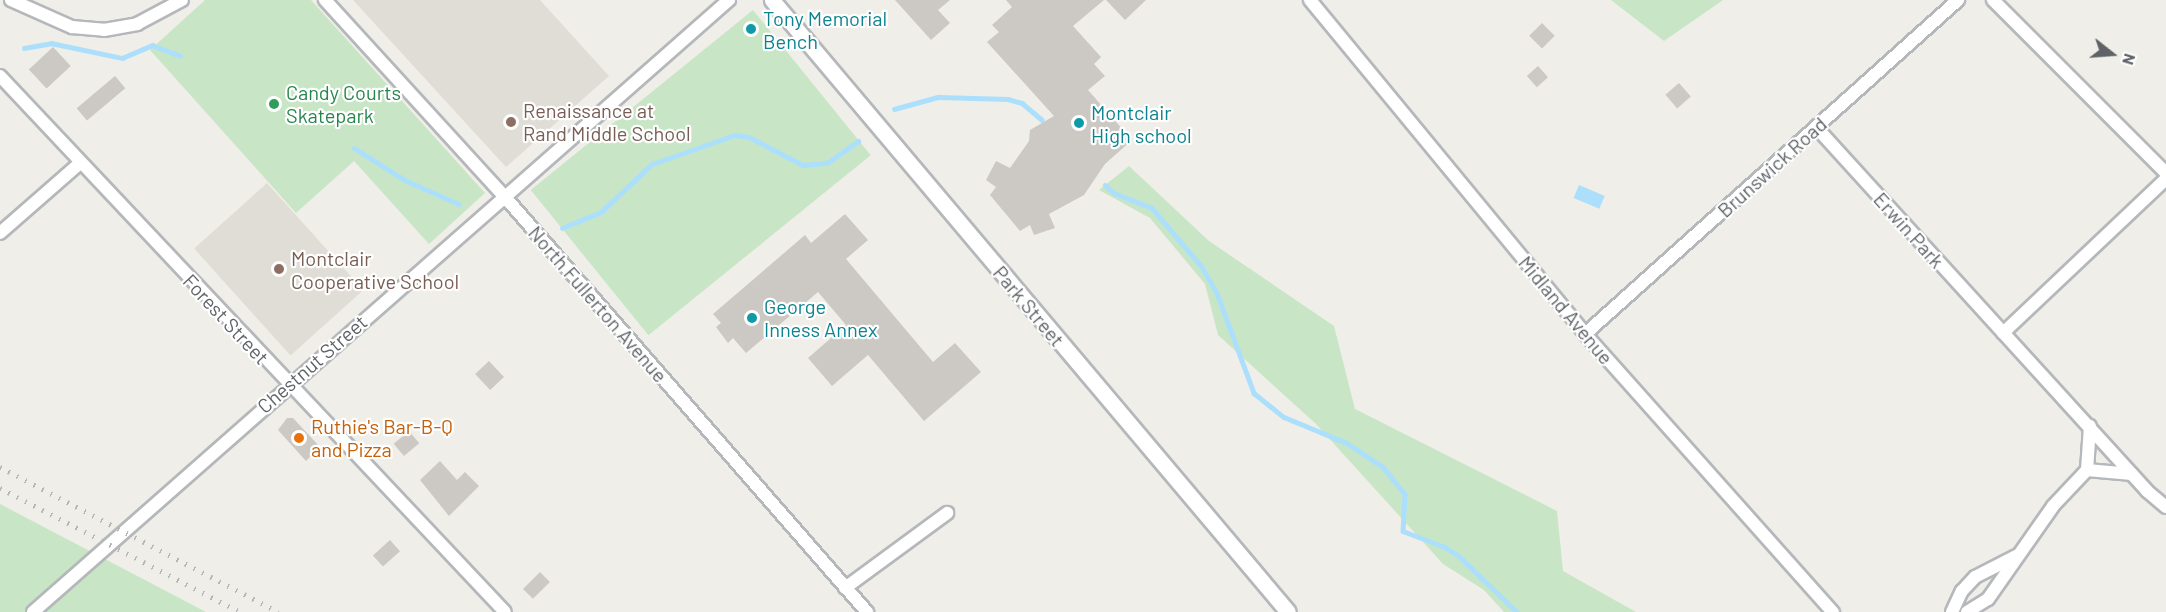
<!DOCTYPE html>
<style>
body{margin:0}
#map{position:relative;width:2166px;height:612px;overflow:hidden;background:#f0eee8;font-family:Barlow,sans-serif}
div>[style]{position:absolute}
.education>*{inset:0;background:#e0ddd6;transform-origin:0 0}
.green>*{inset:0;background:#c8e6c6;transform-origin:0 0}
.water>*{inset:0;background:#acdffc;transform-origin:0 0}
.stream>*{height:4.5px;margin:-2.25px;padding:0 2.25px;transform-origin:2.25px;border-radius:2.25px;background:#acdffc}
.building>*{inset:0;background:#ccc9c4;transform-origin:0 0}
.roads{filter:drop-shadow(2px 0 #b5b8bb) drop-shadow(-2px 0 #b5b8bb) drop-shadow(0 2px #b5b8bb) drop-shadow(0 -2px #b5b8bb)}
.minor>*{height:12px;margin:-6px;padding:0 6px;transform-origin:6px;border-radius:6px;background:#fff}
.tertiary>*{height:15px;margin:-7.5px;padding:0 7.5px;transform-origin:7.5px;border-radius:7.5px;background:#fff}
.rail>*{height:4.5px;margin-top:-2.25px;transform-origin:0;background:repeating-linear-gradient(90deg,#b5b6b7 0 1.5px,transparent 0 9.5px)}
.dots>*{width:16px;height:16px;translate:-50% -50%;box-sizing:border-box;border:3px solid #fff;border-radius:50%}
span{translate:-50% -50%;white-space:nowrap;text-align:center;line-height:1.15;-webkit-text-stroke:4.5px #fff;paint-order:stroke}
.culture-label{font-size:20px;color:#0d838f}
.left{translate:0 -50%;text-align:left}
.leisure-label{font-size:20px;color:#27864d}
.education-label{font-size:20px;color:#785e54}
.street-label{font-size:20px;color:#5f6367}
.food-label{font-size:20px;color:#c56008}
.north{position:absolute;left:2082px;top:24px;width:60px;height:60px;-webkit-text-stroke:4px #fff;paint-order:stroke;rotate:107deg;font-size:16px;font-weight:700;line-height:24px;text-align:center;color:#5f6367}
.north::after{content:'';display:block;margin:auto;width:21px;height:27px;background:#5f6367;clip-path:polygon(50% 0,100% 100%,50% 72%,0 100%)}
</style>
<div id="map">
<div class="education">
<div style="clip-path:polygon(353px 0,540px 0,609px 76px,506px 167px)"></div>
<div style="left:267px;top:183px;width:144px;height:98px;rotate:48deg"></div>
</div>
<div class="green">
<div style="clip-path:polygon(205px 0,311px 0,485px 193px,429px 244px,354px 161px,296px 213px,150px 50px)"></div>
<div style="clip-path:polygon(1611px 0,1723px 0,1664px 41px)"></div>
<div style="left:753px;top:10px;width:187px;height:286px;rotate:51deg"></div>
<div style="clip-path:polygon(1129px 166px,1209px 241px,1334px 326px,1355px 409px,1557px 511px,1563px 571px,1636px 612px,1504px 612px,1484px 590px,1443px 564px,1316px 424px,1218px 335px,1205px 284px,1150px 218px,1099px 190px)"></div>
<div style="clip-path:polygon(0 504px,206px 612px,0 612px)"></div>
</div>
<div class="water">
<div style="left:1579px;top:185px;width:28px;height:14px;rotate:23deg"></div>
</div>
<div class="stream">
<div style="left:24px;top:48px;width:27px;rotate:-10deg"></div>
<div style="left:51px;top:43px;width:73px;rotate:11.9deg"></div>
<div style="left:122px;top:58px;width:33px;rotate:-23deg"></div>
<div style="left:152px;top:45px;width:30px;rotate:21deg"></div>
<div style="left:894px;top:109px;width:46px;rotate:-15.3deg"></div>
<div style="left:938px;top:97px;width:70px;rotate:1.6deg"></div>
<div style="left:1008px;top:99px;width:15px;rotate:16deg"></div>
<div style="left:1022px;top:103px;width:26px;rotate:40deg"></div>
<div style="left:354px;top:148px;width:60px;rotate:32.1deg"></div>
<div style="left:405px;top:180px;width:59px;rotate:24deg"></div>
<div style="left:1105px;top:185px;width:12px;rotate:42deg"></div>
<div style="left:1114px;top:193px;width:41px;rotate:21.5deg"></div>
<div style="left:1152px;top:208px;width:77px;rotate:49.7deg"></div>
<div style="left:1202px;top:267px;width:30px;rotate:60deg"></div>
<div style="left:1217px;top:293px;width:107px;rotate:69.7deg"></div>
<div style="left:1254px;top:393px;width:38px;rotate:39deg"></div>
<div style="left:1284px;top:417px;width:68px;rotate:22.4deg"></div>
<div style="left:1347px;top:443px;width:43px;rotate:33.7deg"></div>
<div style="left:1383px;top:467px;width:35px;rotate:51deg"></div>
<div style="left:1405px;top:494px;width:37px;rotate:93deg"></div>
<div style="left:1403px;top:531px;width:45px;rotate:20.9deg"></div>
<div style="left:1445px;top:547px;width:17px;rotate:33deg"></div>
<div style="left:1459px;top:556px;width:81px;rotate:44deg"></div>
<div style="left:562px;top:228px;width:42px;rotate:-22.3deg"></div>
<div style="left:601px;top:212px;width:70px;rotate:-43.3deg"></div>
<div style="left:652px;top:164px;width:88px;rotate:-19.3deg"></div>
<div style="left:735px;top:135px;width:14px;rotate:8deg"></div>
<div style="left:749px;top:137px;width:61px;rotate:27.4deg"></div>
<div style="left:803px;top:165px;width:24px;rotate:-5deg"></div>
<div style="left:827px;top:163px;width:38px;rotate:-35deg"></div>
</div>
<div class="building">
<div style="clip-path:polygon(895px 0,950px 0,938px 10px,950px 23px,931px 40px)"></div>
<div style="clip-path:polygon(1006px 0,1104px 0,1073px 26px,1101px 57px,1094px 64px,1105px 76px,1088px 90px,1132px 140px,1105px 164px,1084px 195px,1049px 214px,1055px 228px,1034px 235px,1030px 225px,1020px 231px,990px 195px,996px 187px,986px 180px,996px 161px,1010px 168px,1029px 141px,1030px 130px,1054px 116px,987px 42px,999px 32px,992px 25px,1012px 7px)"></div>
<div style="clip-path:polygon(1106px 0,1146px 0,1125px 20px)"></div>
<div style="left:1542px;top:23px;width:18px;height:18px;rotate:45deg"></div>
<div style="left:53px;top:47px;width:26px;height:33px;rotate:47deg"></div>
<div style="left:1538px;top:66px;width:15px;height:15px;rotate:48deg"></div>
<div style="left:115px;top:76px;width:16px;height:50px;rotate:50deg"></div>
<div style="left:1679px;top:83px;width:18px;height:18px;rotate:49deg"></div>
<div style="clip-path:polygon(845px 214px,868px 240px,846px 259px,933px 362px,955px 343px,981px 372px,924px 421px,868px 355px,832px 386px,808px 358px,846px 325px,818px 292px,746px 353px,733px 338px,728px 343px,716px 327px,721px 323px,713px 314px,805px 235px,811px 243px)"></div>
<div style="left:489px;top:361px;width:22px;height:19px;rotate:47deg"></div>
<div style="clip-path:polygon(287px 418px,293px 418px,320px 447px,306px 461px,278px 430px)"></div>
<div style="left:409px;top:431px;width:16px;height:20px;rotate:50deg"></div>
<div style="clip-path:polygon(440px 461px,457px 480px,465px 472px,479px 486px,449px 516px,420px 480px)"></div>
<div style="left:390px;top:540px;width:15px;height:23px;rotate:48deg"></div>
<div style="left:540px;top:572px;width:14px;height:24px;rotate:45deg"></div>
</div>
<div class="roads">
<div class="minor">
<div style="left:11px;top:0;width:67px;rotate:23.9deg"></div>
<div style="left:72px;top:27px;width:32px;rotate:5deg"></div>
<div style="left:104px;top:30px;width:34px;rotate:-10deg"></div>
<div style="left:137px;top:24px;width:51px;rotate:-28.1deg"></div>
<div style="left:325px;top:0;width:267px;rotate:47.6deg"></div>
<div style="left:505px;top:197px;width:551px;rotate:48.9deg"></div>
<div style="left:1310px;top:0;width:433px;rotate:50.5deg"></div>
<div style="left:1585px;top:334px;width:373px;rotate:48.3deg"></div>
<div style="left:1993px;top:0;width:245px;rotate:45deg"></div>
<div style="left:0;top:76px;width:736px;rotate:46.71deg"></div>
<div style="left:1816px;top:127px;width:492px;rotate:47.7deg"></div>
<div style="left:2147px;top:491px;width:25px;rotate:40deg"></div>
<div style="left:0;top:233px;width:106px;rotate:-41.2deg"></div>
<div style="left:2003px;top:333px;width:224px;rotate:-43.4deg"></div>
<div style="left:1585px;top:334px;width:501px;rotate:-41.84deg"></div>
<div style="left:2087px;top:470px;width:45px;rotate:5.1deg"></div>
<div style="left:845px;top:588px;width:127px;rotate:-36.3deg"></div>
<div style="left:33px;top:612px;width:927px;rotate:-41.33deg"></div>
<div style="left:1952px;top:612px;width:23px;rotate:-65deg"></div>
<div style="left:1962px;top:591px;width:19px;rotate:-47deg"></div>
<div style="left:1975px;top:577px;width:46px;rotate:-27.1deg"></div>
<div style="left:1967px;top:612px;width:25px;rotate:-32deg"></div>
<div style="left:1988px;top:599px;width:113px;rotate:-55deg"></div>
<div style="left:2053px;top:506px;width:50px;rotate:-46.6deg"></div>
<div style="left:2087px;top:470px;width:44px;rotate:-86.1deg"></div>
</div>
<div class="tertiary">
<div style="left:772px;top:0;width:800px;rotate:49.86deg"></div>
</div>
</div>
<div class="rail">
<div style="left:0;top:467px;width:314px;rotate:27.5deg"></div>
<div style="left:0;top:488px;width:270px;rotate:27.3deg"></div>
</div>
<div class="dots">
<div style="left:751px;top:29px;background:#0f9aa8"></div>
<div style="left:274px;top:104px;background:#2e9e5b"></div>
<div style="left:511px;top:122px;background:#8d6e63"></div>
<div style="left:1079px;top:123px;background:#0f9aa8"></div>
<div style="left:279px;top:269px;background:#8d6e63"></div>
<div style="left:752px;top:318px;background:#0f9aa8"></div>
<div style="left:299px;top:438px;background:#e8710a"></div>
</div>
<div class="culture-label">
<span class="left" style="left:763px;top:30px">Tony Memorial<br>Bench</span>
<span class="left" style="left:1091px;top:124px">Montclair<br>High school</span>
<span class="left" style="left:764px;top:318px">George<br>Inness Annex</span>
</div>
<div class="leisure-label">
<span class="left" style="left:286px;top:104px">Candy Courts<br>Skatepark</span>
</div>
<div class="education-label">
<span class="left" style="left:523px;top:122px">Renaissance at<br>Rand Middle School</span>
<span class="left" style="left:291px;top:270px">Montclair<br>Cooperative School</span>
</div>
<div class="street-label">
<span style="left:1772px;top:167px;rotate:-42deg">Brunswick Road</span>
<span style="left:1909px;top:230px;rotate:48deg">Erwin Park</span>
<span style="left:598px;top:304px;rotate:49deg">North Fullerton Avenue</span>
<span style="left:1029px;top:306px;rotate:50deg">Park Street</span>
<span style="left:1566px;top:310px;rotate:50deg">Midland Avenue</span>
<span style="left:226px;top:319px;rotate:47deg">Forest Street</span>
<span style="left:312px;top:364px;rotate:-41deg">Chestnut Street</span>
</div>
<div class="food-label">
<span class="left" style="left:311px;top:438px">Ruthie's Bar-B-Q<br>and Pizza</span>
</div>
<div class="north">N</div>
</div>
